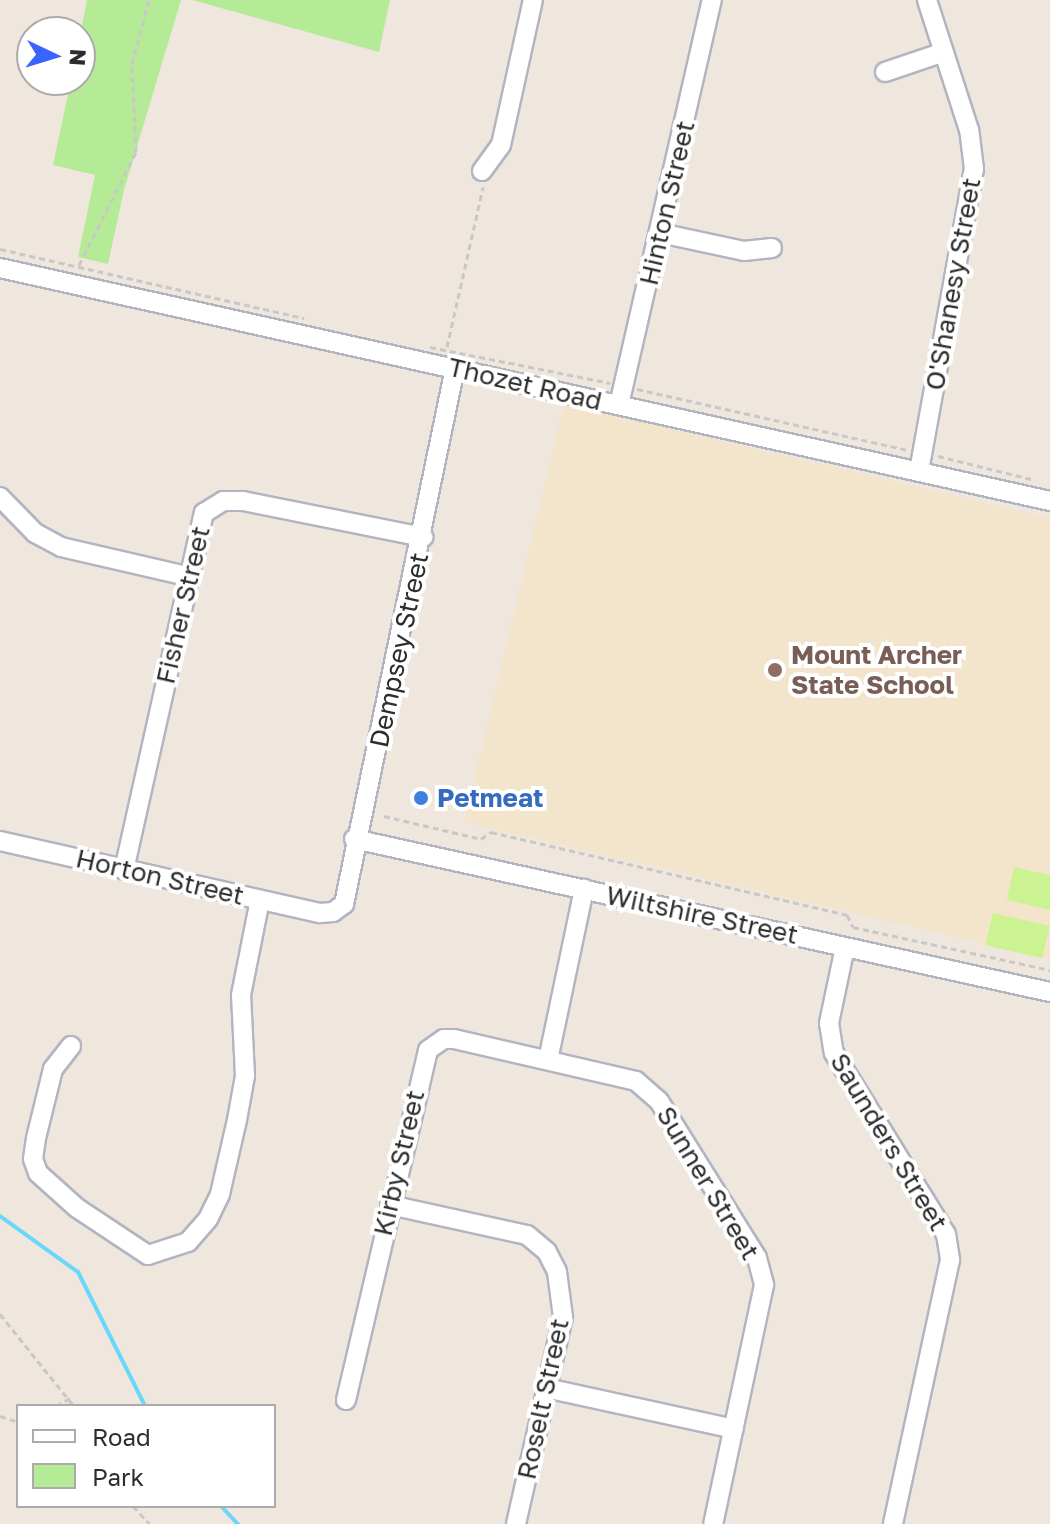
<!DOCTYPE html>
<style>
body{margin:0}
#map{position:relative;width:1050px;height:1524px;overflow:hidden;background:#efe7de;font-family:"Golos Text",sans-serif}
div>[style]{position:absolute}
.education>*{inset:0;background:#f2e5cc}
.green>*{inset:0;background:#b5eb96}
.pitch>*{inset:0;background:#cbf391;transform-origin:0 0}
.stream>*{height:4px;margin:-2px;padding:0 2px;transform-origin:2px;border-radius:2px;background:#68d7fa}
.path>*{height:3px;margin-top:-1.5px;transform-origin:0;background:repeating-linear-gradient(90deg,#c8c8c8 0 6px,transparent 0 10px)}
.roads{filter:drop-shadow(2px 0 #b2b5c1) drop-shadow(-2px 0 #b2b5c1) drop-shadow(0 2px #b2b5c1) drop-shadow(0 -2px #b2b5c1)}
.minor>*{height:18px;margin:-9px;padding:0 9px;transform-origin:9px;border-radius:9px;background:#fff}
.dots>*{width:22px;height:22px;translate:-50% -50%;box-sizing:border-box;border:4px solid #fff;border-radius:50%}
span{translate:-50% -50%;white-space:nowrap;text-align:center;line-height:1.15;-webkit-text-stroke:8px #fff;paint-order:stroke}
.street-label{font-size:26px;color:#2d2d2d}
.education-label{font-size:26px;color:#785e54;font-weight:700}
.left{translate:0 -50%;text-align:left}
.shop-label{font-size:26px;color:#366cbe;font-weight:700}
.legend{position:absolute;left:16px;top:1404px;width:260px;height:104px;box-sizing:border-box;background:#fff;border:2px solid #ababab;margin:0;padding:10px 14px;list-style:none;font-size:24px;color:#2d2d2d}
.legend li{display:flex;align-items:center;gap:16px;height:40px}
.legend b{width:40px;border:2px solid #ababab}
.north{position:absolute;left:16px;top:16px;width:80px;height:80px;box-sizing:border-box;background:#fff;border:2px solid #ababab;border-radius:50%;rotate:94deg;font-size:22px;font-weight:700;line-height:32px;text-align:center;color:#2d2d2d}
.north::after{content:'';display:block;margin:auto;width:28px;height:36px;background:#3b64ff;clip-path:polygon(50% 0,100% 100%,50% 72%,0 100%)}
</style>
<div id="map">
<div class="education">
<div style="clip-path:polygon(564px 404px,1050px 518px,1050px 959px,464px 822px)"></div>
</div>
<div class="green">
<div style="clip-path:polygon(87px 0,181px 0,124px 190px,108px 264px,78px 257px,95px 175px,53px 165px,71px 80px,80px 80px,80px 36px)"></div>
<div style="clip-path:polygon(192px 0,390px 0,379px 52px)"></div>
</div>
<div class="pitch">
<div style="clip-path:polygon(1014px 867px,1050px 875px,1050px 910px,1007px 900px)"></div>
<div style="left:993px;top:913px;width:58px;height:33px;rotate:13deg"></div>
</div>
<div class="stream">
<div style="left:0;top:1216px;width:96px;rotate:35.7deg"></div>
<div style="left:78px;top:1272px;width:150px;rotate:63.4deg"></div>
<div style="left:221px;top:1506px;width:25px;rotate:47deg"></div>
</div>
<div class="path">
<div style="left:0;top:249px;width:312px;rotate:12.8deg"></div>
<div style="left:79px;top:265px;width:127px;rotate:-63.2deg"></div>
<div style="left:136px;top:152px;width:88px;rotate:-92.6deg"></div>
<div style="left:132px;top:64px;width:66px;rotate:-75.1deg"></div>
<div style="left:430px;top:347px;width:184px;rotate:11.3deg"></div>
<div style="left:447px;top:347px;width:164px;rotate:-77.3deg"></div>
<div style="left:637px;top:389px;width:277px;rotate:12.7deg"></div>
<div style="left:938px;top:456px;width:96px;rotate:13.9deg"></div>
<div style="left:384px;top:816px;width:100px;rotate:13.3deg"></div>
<div style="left:481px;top:839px;width:12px;rotate:-35deg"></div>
<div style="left:491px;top:832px;width:366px;rotate:13.1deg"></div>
<div style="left:847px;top:915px;width:13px;rotate:63deg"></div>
<div style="left:853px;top:927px;width:202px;rotate:12.3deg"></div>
<div style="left:0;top:1314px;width:118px;rotate:51.2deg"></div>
<div style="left:56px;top:1406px;width:16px;rotate:-30deg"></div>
<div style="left:0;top:1416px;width:19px;rotate:18deg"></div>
<div style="left:133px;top:1506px;width:25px;rotate:47deg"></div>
</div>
<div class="roads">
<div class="minor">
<div style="left:885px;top:72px;width:62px;rotate:-18.7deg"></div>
<div style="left:482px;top:171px;width:32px;rotate:-54deg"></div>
<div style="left:501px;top:145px;width:148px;rotate:-77.6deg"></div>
<div style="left:660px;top:233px;width:86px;rotate:12.1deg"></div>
<div style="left:744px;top:251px;width:28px;rotate:-6deg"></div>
<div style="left:0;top:268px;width:1076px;rotate:12.51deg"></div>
<div style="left:619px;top:405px;width:416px;rotate:-77.1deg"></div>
<div style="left:919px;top:471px;width:307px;rotate:-79.7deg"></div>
<div style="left:974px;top:169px;width:39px;rotate:-97deg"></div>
<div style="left:969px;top:130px;width:137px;rotate:-107.9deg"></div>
<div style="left:0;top:497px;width:50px;rotate:45.8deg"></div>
<div style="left:35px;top:533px;width:30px;rotate:28deg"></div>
<div style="left:61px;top:547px;width:129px;rotate:13deg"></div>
<div style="left:354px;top:839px;width:713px;rotate:12.4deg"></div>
<div style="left:0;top:841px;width:328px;rotate:12.7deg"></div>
<div style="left:320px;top:913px;width:13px;rotate:-4deg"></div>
<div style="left:333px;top:912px;width:14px;rotate:-36deg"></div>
<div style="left:344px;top:904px;width:547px;rotate:-78.3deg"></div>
<div style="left:124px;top:870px;width:366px;rotate:-77.4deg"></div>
<div style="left:204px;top:513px;width:22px;rotate:-32deg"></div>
<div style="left:223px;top:501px;width:20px"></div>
<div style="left:243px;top:501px;width:184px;rotate:11.3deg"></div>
<div style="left:845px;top:947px;width:78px;rotate:101.9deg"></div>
<div style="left:829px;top:1023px;width:30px;rotate:81deg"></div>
<div style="left:834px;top:1053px;width:213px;rotate:58.3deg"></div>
<div style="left:946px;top:1234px;width:26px;rotate:81deg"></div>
<div style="left:950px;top:1260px;width:270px;rotate:102.2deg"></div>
<div style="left:71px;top:1046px;width:29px;rotate:128deg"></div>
<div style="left:53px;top:1069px;width:71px;rotate:103.8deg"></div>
<div style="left:36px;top:1138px;width:21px;rotate:98deg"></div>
<div style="left:33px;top:1159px;width:15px;rotate:70deg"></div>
<div style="left:38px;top:1173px;width:52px;rotate:41.9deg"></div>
<div style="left:77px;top:1208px;width:85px;rotate:33.5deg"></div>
<div style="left:148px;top:1255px;width:42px;rotate:-18deg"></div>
<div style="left:188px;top:1242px;width:30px;rotate:-49deg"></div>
<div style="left:208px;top:1219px;width:28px;rotate:-64deg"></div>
<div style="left:220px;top:1194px;width:76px;rotate:-77.1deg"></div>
<div style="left:237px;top:1120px;width:45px;rotate:-79.7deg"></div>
<div style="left:245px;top:1076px;width:81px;rotate:-92.8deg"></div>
<div style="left:241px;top:995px;width:97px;rotate:-78.7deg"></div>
<div style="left:548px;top:1060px;width:175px;rotate:-78.1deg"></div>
<div style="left:390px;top:1205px;width:140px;rotate:12.4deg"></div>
<div style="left:527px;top:1235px;width:26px;rotate:40deg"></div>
<div style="left:547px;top:1252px;width:22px;rotate:63deg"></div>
<div style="left:557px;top:1272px;width:45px;rotate:82.4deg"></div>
<div style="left:563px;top:1317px;width:212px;rotate:102.8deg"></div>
<div style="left:546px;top:1388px;width:192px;rotate:12.3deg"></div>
<div style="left:346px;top:1400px;width:359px;rotate:-76.8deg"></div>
<div style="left:428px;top:1050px;width:19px;rotate:-35deg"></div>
<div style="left:444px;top:1039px;width:10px"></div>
<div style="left:454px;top:1039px;width:187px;rotate:13deg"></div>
<div style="left:636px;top:1081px;width:30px;rotate:41deg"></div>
<div style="left:659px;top:1101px;width:185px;rotate:58deg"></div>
<div style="left:757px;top:1258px;width:28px;rotate:75deg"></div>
<div style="left:764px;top:1285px;width:244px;rotate:102deg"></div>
</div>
</div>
<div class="dots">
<div style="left:775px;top:670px;background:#8d6e63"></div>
<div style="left:421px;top:798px;background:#3f7fe0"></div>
</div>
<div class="street-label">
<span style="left:667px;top:203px;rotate:-77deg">Hinton Street</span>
<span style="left:953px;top:284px;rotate:-80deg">O'Shanesy Street</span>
<span style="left:525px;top:384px;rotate:13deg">Thozet Road</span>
<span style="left:183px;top:605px;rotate:-77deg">Fisher Street</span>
<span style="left:399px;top:650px;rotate:-78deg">Dempsey Street</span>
<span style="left:160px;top:877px;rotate:13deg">Horton Street</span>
<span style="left:702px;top:915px;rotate:12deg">Wiltshire Street</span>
<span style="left:889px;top:1142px;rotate:59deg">Saunders Street</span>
<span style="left:399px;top:1163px;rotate:-77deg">Kirby Street</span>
<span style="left:708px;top:1183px;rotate:59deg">Sunner Street</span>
<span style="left:543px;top:1399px;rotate:-78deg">Roselt Street</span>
</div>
<div class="education-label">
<span class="left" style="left:791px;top:670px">Mount Archer<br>State School</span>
</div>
<div class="shop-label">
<span class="left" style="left:437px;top:798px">Petmeat</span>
</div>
<ul class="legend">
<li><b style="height:10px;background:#fff"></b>Road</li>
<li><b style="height:22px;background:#b5eb96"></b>Park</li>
</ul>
<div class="north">N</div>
</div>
